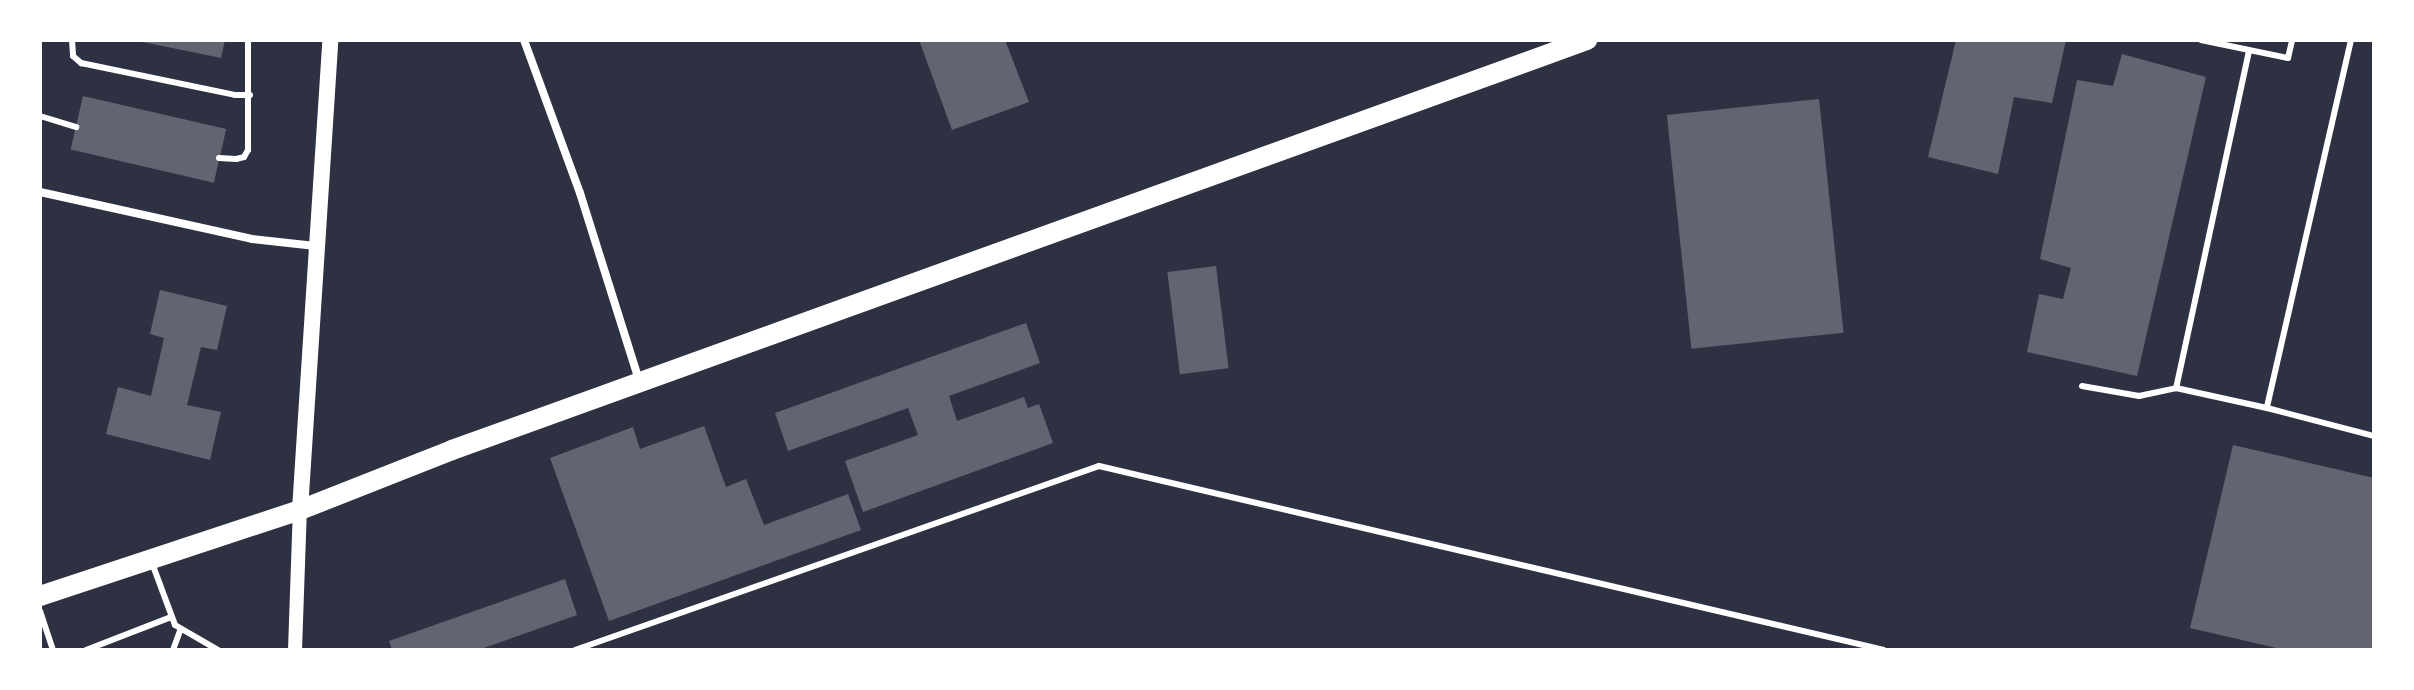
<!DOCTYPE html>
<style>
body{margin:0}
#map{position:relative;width:2414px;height:690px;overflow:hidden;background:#2d3142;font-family:Commissioner,sans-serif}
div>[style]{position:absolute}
.building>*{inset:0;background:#626471;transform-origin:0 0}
.service>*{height:6px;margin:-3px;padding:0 3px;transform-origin:3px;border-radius:3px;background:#fff}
.minor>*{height:8px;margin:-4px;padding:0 4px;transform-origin:4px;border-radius:4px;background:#fff}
.tertiary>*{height:14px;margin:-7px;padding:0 7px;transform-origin:7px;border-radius:7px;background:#fff}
.secondary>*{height:16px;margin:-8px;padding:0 8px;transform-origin:8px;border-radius:8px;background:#fff}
.primary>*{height:20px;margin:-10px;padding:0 10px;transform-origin:10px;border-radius:10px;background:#fff}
span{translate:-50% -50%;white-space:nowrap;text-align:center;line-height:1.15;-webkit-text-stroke:8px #fff;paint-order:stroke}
.frame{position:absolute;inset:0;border:42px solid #fff;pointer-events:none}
</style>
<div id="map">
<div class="building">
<div style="clip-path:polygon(133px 40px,225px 40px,221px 58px)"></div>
<div style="clip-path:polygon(919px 40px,1005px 40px,1029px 102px,952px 130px)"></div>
<div style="clip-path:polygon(1956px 40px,2066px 40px,2052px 103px,2014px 97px,1998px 174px,1928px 157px)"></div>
<div style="clip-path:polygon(2122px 54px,2206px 77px,2137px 376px,2027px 352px,2039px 294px,2063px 299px,2071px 268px,2040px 259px,2077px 80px,2113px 86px)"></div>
<div style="left:83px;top:96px;width:147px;height:55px;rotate:13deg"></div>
<div style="left:1819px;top:99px;width:235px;height:153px;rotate:84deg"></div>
<div style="left:1216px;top:266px;width:103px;height:49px;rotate:83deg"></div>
<div style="clip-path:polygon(160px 290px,227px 306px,217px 350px,201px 347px,187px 405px,221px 412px,210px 460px,106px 434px,118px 387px,151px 396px,164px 338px,150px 334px)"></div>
<div style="clip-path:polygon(1026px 323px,1040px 363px,949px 396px,957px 421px,1024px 397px,1028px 408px,1039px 404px,1053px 443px,863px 512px,845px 461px,918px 435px,908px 408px,788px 451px,775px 413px)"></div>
<div style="clip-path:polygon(704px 426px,726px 487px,746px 479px,764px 525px,848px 494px,861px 530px,609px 621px,550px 458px,633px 427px,640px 449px)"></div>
<div style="clip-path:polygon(2233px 445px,2374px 478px,2374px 650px,2285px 650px,2190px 628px)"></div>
<div style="clip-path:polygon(565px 579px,577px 615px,478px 650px,392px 650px,389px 641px)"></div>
</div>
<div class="service">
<div style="left:72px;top:40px;width:16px;rotate:86deg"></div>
<div style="left:73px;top:56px;width:11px;rotate:41deg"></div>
<div style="left:81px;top:63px;width:157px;rotate:11.7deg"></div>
<div style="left:235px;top:95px;width:15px"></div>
<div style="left:2201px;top:40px;width:89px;rotate:11.7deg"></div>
<div style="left:2288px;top:58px;width:18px;rotate:-77deg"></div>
<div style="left:2351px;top:40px;width:377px;rotate:102.9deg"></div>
<div style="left:2267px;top:408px;width:111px;rotate:14.7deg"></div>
<div style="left:2249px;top:51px;width:345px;rotate:102.2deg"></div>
<div style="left:2176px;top:388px;width:93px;rotate:12.4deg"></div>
<div style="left:40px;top:116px;width:38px;rotate:17deg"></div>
<div style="left:219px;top:158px;width:17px;rotate:3deg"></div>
<div style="left:236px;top:159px;width:8px;rotate:-14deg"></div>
<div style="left:244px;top:157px;width:8px;rotate:-60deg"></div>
<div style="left:248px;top:150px;width:110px;rotate:-90deg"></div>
<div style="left:2082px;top:386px;width:58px;rotate:10deg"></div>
<div style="left:2139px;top:396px;width:38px;rotate:-12deg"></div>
<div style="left:152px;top:563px;width:66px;rotate:69.6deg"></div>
<div style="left:175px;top:625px;width:50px;rotate:30.2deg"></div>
<div style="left:40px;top:611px;width:41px;rotate:71.6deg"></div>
<div style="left:86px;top:650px;width:91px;rotate:-21.2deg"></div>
<div style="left:173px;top:650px;width:20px;rotate:-70deg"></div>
<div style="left:575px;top:650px;width:555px;rotate:-19.35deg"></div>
<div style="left:1099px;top:466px;width:806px;rotate:13.19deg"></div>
</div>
<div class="minor">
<div style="left:524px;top:40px;width:163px;rotate:69.9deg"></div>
<div style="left:580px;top:193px;width:196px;rotate:72.5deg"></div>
<div style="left:40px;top:192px;width:217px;rotate:12.5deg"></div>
<div style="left:252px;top:239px;width:64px;rotate:6.2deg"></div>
</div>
<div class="tertiary">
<div style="left:295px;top:650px;width:140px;rotate:-88deg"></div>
</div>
<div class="secondary">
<div style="left:300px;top:510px;width:471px;rotate:-86.3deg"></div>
</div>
<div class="primary">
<div style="left:40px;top:596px;width:274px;rotate:-18.3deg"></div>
<div style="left:300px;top:510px;width:163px;rotate:-21.5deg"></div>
<div style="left:452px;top:450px;width:1207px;rotate:-19.86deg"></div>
</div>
<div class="frame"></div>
</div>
